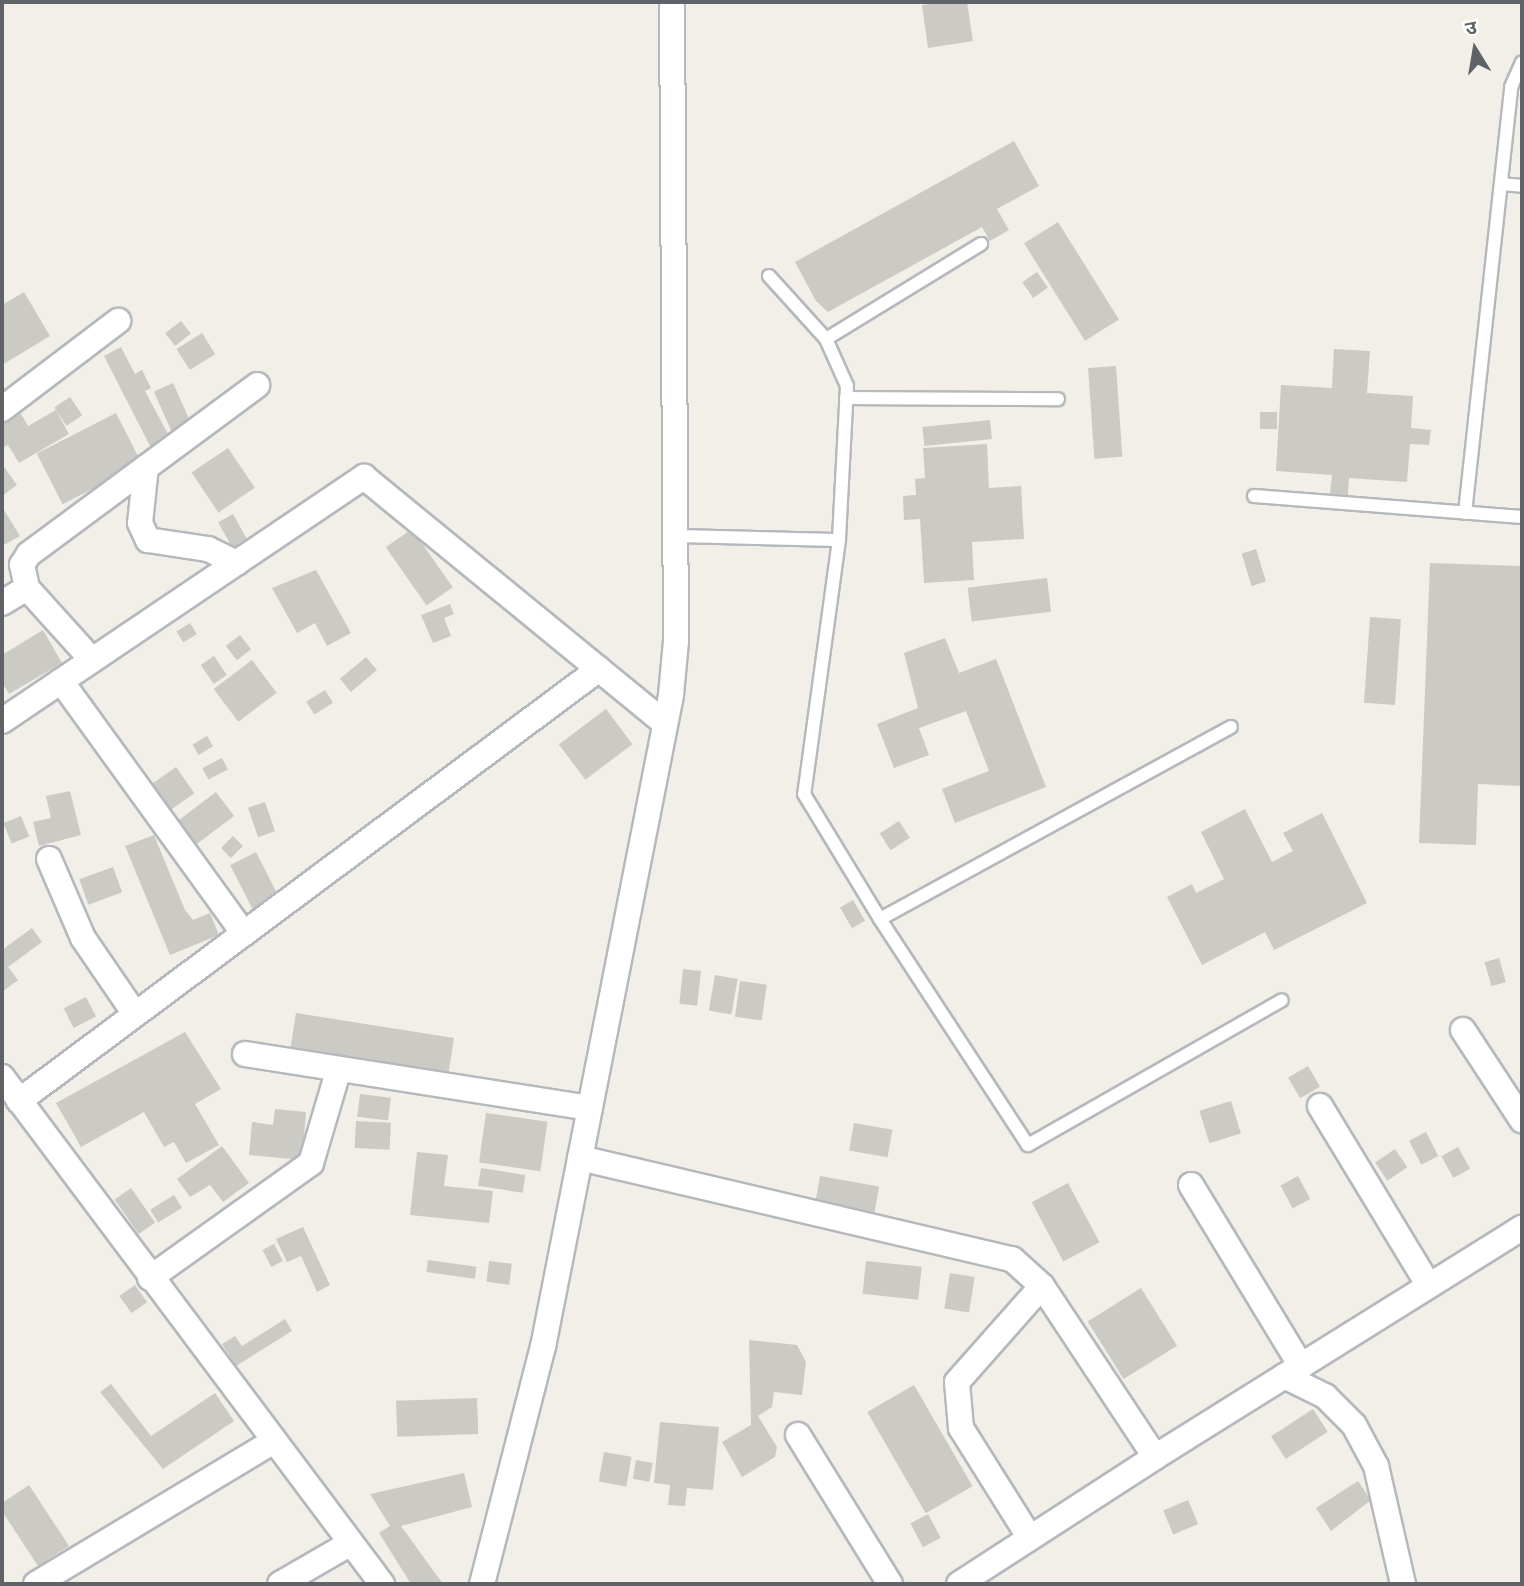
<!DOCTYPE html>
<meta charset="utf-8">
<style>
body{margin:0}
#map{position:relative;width:1524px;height:1586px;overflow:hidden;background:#f1efe8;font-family:Rubik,"Noto Sans Devanagari",sans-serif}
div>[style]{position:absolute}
.building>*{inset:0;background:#cccac5;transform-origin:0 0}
.roads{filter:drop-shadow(2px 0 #b5b8bc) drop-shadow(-2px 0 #b5b8bc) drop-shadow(0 2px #b5b8bc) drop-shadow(0 -2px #b5b8bc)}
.lane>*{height:12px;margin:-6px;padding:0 6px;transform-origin:6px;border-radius:6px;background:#fff}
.street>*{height:24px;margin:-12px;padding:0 12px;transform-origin:12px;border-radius:12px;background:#fff}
span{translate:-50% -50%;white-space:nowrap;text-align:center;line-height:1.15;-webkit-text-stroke:7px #fff;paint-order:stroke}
.frame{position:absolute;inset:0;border:4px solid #5f6368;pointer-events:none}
.north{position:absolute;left:1440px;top:14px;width:70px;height:70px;-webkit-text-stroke:5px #fff;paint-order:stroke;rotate:349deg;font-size:19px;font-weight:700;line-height:28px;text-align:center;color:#5f6368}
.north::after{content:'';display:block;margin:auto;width:24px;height:32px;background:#5f6368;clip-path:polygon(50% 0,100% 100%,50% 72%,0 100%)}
</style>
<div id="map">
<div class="building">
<div style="clip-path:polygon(944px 2px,967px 2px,973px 41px,928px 48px,922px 5px)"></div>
<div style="clip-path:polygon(1014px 141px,1039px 186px,997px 209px,1009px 230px,990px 241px,982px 227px,828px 312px,816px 301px,795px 262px)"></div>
<div style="left:1058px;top:222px;width:115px;height:40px;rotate:58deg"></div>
<div style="left:1037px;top:272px;width:19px;height:18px;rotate:55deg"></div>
<div style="clip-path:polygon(24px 292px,50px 336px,2px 365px,2px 305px)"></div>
<div style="left:181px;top:321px;width:16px;height:20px;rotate:52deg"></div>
<div style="left:202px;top:333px;width:25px;height:30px;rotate:58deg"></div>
<div style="clip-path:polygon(121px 347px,135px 374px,142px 370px,151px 388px,145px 391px,169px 436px,150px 446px,104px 356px)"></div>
<div style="clip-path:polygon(1334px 349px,1370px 351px,1367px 393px,1413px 396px,1411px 428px,1431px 430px,1429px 445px,1410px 444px,1407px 482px,1349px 478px,1348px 495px,1330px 494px,1332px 475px,1276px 471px,1281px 385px,1332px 388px)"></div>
<div style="left:1116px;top:366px;width:91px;height:28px;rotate:86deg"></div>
<div style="left:173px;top:383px;width:45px;height:21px;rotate:66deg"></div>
<div style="left:70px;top:397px;width:22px;height:19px;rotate:56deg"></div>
<div style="clip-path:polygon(18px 409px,28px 426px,56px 410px,69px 434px,19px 463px,8px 445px,2px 448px,2px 418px)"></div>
<div style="left:1260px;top:412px;width:17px;height:17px"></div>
<div style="left:116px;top:413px;width:57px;height:89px;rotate:63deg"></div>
<div style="left:990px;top:420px;width:19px;height:68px;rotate:84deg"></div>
<div style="clip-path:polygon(987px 444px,989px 488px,1021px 486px,1024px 539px,972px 542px,974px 580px,924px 583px,920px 519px,904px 520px,903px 496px,916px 495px,915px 479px,925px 478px,923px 448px)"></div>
<div style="left:228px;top:448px;width:48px;height:44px;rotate:56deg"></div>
<div style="clip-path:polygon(2px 464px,17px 485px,2px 496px)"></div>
<div style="clip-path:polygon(4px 510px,20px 536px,2px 546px,2px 511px)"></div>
<div style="left:233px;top:514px;width:33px;height:17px;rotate:61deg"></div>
<div style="left:412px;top:529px;width:71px;height:32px;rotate:55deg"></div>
<div style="left:1256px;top:549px;width:34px;height:15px;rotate:73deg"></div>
<div style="clip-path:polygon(1430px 563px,1522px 566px,1522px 786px,1478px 784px,1476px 845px,1419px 843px)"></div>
<div style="clip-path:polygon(316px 570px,351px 633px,327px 646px,315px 623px,297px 633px,272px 588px)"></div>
<div style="left:1047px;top:578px;width:34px;height:80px;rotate:83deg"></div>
<div style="clip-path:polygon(450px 604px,454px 614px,444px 618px,451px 636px,433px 643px,421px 615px)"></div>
<div style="left:1370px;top:617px;width:31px;height:86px;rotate:4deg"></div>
<div style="left:190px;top:623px;width:13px;height:16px;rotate:58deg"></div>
<div style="clip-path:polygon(43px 630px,62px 663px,9px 694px,2px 682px,2px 655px)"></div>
<div style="left:240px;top:635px;width:18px;height:18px;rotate:52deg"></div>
<div style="clip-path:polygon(945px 638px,959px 673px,996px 659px,1046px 787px,955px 823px,942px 789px,989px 771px,966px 711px,919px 728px,929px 755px,894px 768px,877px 724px,918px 708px,904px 653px)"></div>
<div style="left:214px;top:656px;width:23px;height:16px;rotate:56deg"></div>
<div style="left:366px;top:657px;width:17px;height:34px;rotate:50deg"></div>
<div style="left:252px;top:660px;width:41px;height:48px;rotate:53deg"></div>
<div style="left:325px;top:690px;width:15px;height:22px;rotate:58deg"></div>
<div style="left:606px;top:709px;width:44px;height:59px;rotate:53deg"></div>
<div style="left:207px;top:736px;width:12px;height:17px;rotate:59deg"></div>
<div style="left:222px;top:758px;width:13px;height:22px;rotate:63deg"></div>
<div style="left:176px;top:767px;width:32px;height:33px;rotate:55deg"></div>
<div style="clip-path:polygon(70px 791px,81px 835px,39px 846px,33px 822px,51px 818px,46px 796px)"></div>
<div style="left:216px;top:792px;width:30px;height:56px;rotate:53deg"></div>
<div style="left:265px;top:802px;width:31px;height:18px;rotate:71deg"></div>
<div style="clip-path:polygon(1245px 809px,1272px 862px,1293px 851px,1283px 833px,1322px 813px,1367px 903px,1274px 950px,1265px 932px,1202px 965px,1167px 897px,1192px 884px,1196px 893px,1224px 879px,1201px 832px)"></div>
<div style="left:21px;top:816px;width:22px;height:19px;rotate:68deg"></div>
<div style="left:899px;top:821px;width:20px;height:23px;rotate:57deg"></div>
<div style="clip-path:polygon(154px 835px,185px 910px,193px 920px,210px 913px,219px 935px,170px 955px,125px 846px)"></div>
<div style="left:233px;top:836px;width:14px;height:17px;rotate:45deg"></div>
<div style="left:256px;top:852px;width:51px;height:29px;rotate:63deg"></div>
<div style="left:113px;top:867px;width:27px;height:36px;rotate:70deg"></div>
<div style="left:853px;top:900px;width:24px;height:15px;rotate:60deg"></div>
<div style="clip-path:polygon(32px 928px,42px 942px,8px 967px,18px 980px,2px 992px,2px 950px)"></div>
<div style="left:1499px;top:958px;width:25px;height:15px;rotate:74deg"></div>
<div style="left:683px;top:969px;width:18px;height:35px;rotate:6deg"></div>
<div style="left:715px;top:975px;width:23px;height:36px;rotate:10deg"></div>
<div style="left:740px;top:981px;width:27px;height:36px;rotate:8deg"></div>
<div style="left:86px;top:997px;width:22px;height:25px;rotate:63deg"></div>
<div style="left:296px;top:1013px;width:160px;height:43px;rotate:9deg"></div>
<div style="clip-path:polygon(185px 1032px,221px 1089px,195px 1104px,219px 1145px,186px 1163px,174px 1142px,164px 1147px,144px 1112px,81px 1147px,56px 1103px)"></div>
<div style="left:1308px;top:1066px;width:24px;height:23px;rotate:60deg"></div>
<div style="left:360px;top:1094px;width:31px;height:23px;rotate:7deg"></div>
<div style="left:1231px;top:1101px;width:34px;height:33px;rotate:73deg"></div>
<div style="clip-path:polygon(275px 1109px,306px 1112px,302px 1160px,249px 1155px,252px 1122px,273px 1125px)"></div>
<div style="left:486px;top:1113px;width:62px;height:50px;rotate:8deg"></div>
<div style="left:356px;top:1121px;width:35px;height:27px;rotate:3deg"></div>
<div style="left:854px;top:1123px;width:39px;height:28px;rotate:10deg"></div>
<div style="left:1426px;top:1132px;width:27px;height:19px;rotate:63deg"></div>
<div style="clip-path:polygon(222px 1146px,249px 1183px,223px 1202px,210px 1185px,190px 1197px,177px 1179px)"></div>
<div style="left:1458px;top:1147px;width:25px;height:19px;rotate:61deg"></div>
<div style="left:1395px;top:1149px;width:22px;height:24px;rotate:56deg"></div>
<div style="clip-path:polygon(417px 1152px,448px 1155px,444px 1186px,493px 1191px,489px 1223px,410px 1215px)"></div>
<div style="left:481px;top:1168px;width:45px;height:18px;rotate:9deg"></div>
<div style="left:820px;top:1176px;width:60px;height:30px;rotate:10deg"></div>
<div style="left:1298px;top:1176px;width:26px;height:20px;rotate:62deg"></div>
<div style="left:1068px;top:1183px;width:67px;height:41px;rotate:62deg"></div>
<div style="left:131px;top:1188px;width:42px;height:20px;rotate:55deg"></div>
<div style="left:174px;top:1195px;width:15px;height:28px;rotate:58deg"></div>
<div style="clip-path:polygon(303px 1227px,330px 1285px,317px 1292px,301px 1256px,287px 1262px,276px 1239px)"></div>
<div style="left:274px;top:1244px;width:19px;height:13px;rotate:62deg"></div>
<div style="left:428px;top:1260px;width:49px;height:12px;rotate:8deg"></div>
<div style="left:489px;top:1261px;width:23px;height:21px;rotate:7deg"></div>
<div style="left:866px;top:1261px;width:56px;height:33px;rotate:6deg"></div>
<div style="left:950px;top:1273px;width:25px;height:36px;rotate:9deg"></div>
<div style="left:135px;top:1285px;width:21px;height:19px;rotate:55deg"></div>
<div style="left:1141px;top:1288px;width:68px;height:63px;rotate:58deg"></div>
<div style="clip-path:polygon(285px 1319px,292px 1331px,236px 1366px,222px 1344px,235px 1336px,242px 1346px)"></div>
<div style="clip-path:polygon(749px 1340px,797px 1345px,806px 1362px,802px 1395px,774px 1392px,772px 1407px,758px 1416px,777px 1447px,775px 1457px,742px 1477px,722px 1442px,751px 1425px)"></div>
<div style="clip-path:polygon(111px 1384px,151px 1436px,215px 1393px,234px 1421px,163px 1469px,100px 1392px)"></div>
<div style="left:914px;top:1385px;width:117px;height:54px;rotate:60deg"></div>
<div style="left:477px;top:1398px;width:36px;height:81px;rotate:88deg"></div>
<div style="left:1313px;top:1409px;width:27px;height:50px;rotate:57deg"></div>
<div style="clip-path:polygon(660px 1422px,719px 1427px,713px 1490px,687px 1488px,685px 1506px,668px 1505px,670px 1485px,654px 1483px)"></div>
<div style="left:604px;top:1452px;width:28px;height:30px;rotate:10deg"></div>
<div style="left:636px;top:1460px;width:17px;height:19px;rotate:10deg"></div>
<div style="clip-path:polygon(464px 1473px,472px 1507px,401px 1526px,443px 1584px,411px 1584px,379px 1533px,390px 1526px,370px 1494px)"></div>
<div style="clip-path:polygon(1358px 1481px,1371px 1500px,1331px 1531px,1316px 1508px)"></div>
<div style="clip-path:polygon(29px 1485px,69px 1546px,38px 1566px,2px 1511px,2px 1503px)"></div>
<div style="left:1188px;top:1500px;width:26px;height:27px;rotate:67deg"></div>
<div style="left:928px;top:1514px;width:27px;height:20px;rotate:62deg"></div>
</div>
<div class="roads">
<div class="lane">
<div style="left:1501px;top:184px;width:21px;rotate:5deg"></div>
<div style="left:769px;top:276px;width:85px;rotate:47.9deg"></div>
<div style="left:826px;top:339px;width:51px;rotate:65.9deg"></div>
<div style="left:847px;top:386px;width:154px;rotate:93deg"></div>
<div style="left:826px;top:339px;width:182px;rotate:-31.5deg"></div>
<div style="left:846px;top:398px;width:212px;rotate:0.3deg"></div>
<div style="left:1254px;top:496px;width:269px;rotate:4.5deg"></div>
<div style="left:1465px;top:513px;width:428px;rotate:-83.8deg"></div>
<div style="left:1511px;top:87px;width:27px;rotate:-66deg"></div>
<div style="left:675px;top:536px;width:164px;rotate:1.4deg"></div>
<div style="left:839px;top:540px;width:256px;rotate:97.8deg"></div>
<div style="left:804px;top:794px;width:146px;rotate:58.7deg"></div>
<div style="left:880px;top:919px;width:400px;rotate:-28.7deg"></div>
<div style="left:880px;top:919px;width:270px;rotate:56.8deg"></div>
<div style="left:1028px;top:1145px;width:292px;rotate:-29.7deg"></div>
</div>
<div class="street">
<div style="left:2px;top:409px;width:146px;rotate:-37.2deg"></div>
<div style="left:146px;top:467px;width:56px;rotate:96.1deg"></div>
<div style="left:140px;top:523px;width:19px;rotate:65deg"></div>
<div style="left:148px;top:540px;width:61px;rotate:8.5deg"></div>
<div style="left:208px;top:549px;width:32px;rotate:26deg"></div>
<div style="left:27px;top:588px;width:24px;rotate:-102deg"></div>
<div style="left:22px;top:565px;width:13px;rotate:-58deg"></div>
<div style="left:29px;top:554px;width:284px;rotate:-36.5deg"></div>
<div style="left:2px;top:603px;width:29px;rotate:-31deg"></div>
<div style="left:27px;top:588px;width:97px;rotate:47.9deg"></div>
<div style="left:61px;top:681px;width:312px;rotate:54.1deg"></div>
<div style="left:2px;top:721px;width:437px;rotate:-34deg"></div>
<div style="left:364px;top:477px;width:389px;rotate:39.3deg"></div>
<div style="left:49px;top:859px;width:86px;rotate:66.7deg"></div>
<div style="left:83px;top:938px;width:92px;rotate:55.6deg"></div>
<div style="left:1463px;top:1030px;width:108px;rotate:56.8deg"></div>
<div style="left:245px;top:1054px;width:349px;rotate:8.9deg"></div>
<div style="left:2px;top:1077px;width:634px;rotate:53.15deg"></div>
<div style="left:19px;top:1101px;width:723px;rotate:-36.68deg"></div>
<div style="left:1320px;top:1106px;width:210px;rotate:58.8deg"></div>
<div style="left:580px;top:1158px;width:444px;rotate:13.2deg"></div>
<div style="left:1012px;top:1259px;width:40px;rotate:42deg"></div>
<div style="left:1042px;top:1286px;width:205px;rotate:56.5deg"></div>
<div style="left:1155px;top:1457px;width:433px;rotate:-32deg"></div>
<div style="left:1191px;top:1185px;width:212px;rotate:58.7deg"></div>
<div style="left:150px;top:1278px;width:198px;rotate:-35.5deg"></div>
<div style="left:311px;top:1163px;width:95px;rotate:-73.5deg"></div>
<div style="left:1284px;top:1376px;width:46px;rotate:26deg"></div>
<div style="left:1325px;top:1396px;width:41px;rotate:45deg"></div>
<div style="left:1354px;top:1425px;width:47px;rotate:61.8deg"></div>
<div style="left:1376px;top:1466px;width:121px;rotate:77.1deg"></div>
<div style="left:798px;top:1435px;width:175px;rotate:58.3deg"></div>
<div style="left:1030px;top:1538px;width:130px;rotate:-122.1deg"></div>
<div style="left:961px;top:1428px;width:46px;rotate:-95deg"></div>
<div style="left:957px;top:1382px;width:128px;rotate:-48.5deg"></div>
<div style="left:36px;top:1584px;width:278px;rotate:-31deg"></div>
<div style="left:280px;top:1584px;width:82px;rotate:-30deg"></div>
<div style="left:482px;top:1584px;width:245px;rotate:-75.6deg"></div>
<div style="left:543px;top:1347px;width:664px;rotate:-78.89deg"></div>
<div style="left:671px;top:695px;width:54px;rotate:-84.7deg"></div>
<div style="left:676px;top:641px;width:639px;rotate:-90.36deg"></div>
<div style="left:959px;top:1584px;width:234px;rotate:-32.9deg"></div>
</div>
</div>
<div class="frame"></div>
<div class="north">उ</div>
</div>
